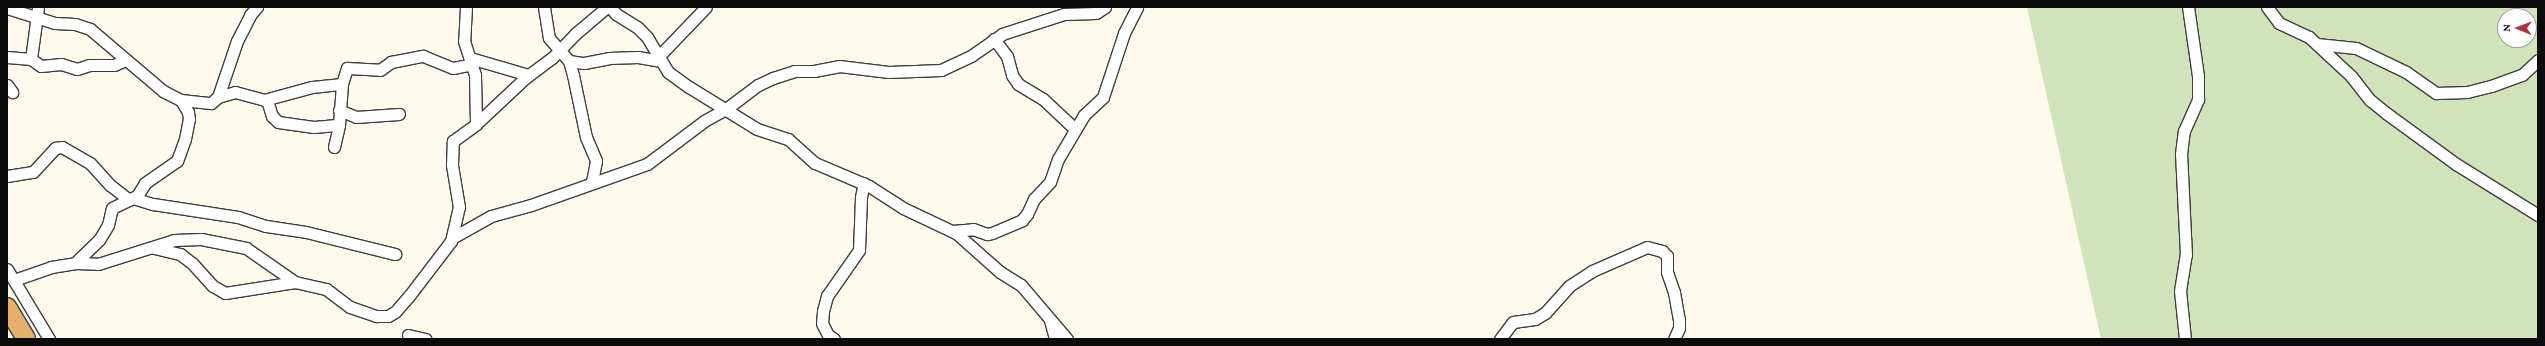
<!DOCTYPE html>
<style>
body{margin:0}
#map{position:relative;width:2545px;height:346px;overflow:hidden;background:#fdf9ec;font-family:"Crimson Pro",serif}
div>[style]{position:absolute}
.green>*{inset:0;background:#d1e3ba}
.roads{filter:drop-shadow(1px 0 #3e3e3e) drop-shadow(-1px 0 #3e3e3e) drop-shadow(0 1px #3e3e3e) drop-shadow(0 -1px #3e3e3e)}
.minor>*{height:11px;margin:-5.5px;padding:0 5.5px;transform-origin:5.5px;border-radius:5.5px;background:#fff}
.trunk>*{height:18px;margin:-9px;padding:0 9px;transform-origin:9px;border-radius:9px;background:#e6b06a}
span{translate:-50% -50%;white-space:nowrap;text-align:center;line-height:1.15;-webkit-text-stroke:4px #fff;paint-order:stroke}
.frame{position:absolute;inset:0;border:8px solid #0b0b0b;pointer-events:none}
.north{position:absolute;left:2497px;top:8px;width:40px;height:40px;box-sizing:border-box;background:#fff;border:1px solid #9d9d9d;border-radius:50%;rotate:271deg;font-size:11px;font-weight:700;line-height:16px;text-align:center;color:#0b0b0b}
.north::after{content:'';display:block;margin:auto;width:14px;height:18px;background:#ab343e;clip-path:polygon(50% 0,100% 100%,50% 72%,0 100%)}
</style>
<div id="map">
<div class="green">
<div style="clip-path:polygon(evenodd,2027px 7px,2538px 7px,2538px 339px,2101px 339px,2027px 7px,2505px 16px,2529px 16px,2529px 40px,2505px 40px,2505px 16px)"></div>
</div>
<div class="roads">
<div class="minor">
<div style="left:466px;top:7px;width:34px;rotate:93deg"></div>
<div style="left:464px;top:41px;width:36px;rotate:72deg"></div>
<div style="left:475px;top:75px;width:49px;rotate:88.8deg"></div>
<div style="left:544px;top:7px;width:31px;rotate:81deg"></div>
<div style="left:549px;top:38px;width:30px;rotate:49deg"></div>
<div style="left:569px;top:61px;width:15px;rotate:74deg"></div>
<div style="left:573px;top:75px;width:63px;rotate:78.2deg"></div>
<div style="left:586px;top:137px;width:26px;rotate:67deg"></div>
<div style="left:596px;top:161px;width:21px;rotate:101deg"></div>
<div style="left:610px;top:7px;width:9px;rotate:49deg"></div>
<div style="left:616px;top:14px;width:26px;rotate:32deg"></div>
<div style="left:638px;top:28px;width:13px;rotate:45deg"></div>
<div style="left:647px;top:37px;width:41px;rotate:59deg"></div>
<div style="left:668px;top:72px;width:26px;rotate:36deg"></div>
<div style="left:689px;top:87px;width:80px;rotate:31.7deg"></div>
<div style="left:757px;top:129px;width:33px;rotate:18deg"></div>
<div style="left:788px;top:139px;width:36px;rotate:42deg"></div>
<div style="left:815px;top:163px;width:59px;rotate:23.1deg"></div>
<div style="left:869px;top:186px;width:40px;rotate:32.9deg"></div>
<div style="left:903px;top:208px;width:59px;rotate:25.3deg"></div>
<div style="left:956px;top:233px;width:59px;rotate:41.6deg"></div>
<div style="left:1000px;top:272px;width:25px;rotate:32deg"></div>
<div style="left:1021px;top:285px;width:71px;rotate:49.6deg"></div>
<div style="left:2267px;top:7px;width:20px;rotate:53deg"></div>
<div style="left:2279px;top:23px;width:33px;rotate:25deg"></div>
<div style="left:2309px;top:37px;width:57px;rotate:42.9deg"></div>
<div style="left:2351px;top:76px;width:31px;rotate:52deg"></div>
<div style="left:2370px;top:100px;width:21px;rotate:39deg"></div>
<div style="left:2386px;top:113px;width:87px;rotate:36.1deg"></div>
<div style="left:2456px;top:164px;width:97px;rotate:31.9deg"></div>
<div style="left:7px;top:8px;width:50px;rotate:17.4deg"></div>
<div style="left:55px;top:23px;width:20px;rotate:3deg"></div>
<div style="left:75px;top:24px;width:16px;rotate:18deg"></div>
<div style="left:90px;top:29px;width:96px;rotate:40.3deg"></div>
<div style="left:163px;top:91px;width:20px;rotate:27deg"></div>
<div style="left:181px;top:100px;width:30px;rotate:6deg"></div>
<div style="left:211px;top:103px;width:9px;rotate:-41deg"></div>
<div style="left:218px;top:97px;width:59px;rotate:-71.3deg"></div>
<div style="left:237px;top:41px;width:29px;rotate:-63deg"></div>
<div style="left:250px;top:15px;width:11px;rotate:-49deg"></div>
<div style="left:994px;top:39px;width:21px;rotate:53deg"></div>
<div style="left:1007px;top:56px;width:20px;rotate:75deg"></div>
<div style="left:1012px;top:75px;width:11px;rotate:56deg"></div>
<div style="left:1018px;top:84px;width:29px;rotate:31deg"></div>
<div style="left:1043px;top:99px;width:44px;rotate:43.2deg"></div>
<div style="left:2317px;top:44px;width:39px;rotate:6deg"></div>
<div style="left:2356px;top:48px;width:55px;rotate:25.6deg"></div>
<div style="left:2406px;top:72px;width:37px;rotate:35deg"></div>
<div style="left:2436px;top:93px;width:31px;rotate:-2deg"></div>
<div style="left:2467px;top:92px;width:25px;rotate:-14deg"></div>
<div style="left:2491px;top:86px;width:33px;rotate:-20deg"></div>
<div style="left:2522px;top:75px;width:22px;rotate:-43deg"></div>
<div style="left:7px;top:57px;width:24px;rotate:5deg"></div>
<div style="left:31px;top:59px;width:12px;rotate:35deg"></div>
<div style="left:41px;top:66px;width:20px;rotate:-6deg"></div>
<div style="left:61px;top:64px;width:17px;rotate:17deg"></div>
<div style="left:77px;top:69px;width:13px;rotate:-18deg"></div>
<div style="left:89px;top:65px;width:25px"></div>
<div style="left:114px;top:65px;width:12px;rotate:-24deg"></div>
<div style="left:658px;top:57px;width:69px;rotate:-46.2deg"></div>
<div style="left:470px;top:58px;width:60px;rotate:16.3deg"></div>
<div style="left:31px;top:59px;width:52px;rotate:-82.3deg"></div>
<div style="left:569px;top:61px;width:15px;rotate:8deg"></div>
<div style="left:584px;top:63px;width:25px;rotate:-11deg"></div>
<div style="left:609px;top:58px;width:29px;rotate:-2deg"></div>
<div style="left:638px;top:57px;width:22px;rotate:10deg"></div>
<div style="left:7px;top:85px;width:9px;rotate:54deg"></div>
<div style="left:218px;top:97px;width:18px;rotate:-16deg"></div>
<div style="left:235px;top:92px;width:30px;rotate:15deg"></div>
<div style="left:264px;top:100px;width:50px;rotate:-15.2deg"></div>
<div style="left:312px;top:87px;width:30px;rotate:-6deg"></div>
<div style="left:267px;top:100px;width:17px;rotate:73deg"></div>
<div style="left:272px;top:116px;width:8px;rotate:45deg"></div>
<div style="left:278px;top:122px;width:36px;rotate:8deg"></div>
<div style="left:314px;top:127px;width:25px;rotate:-5deg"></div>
<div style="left:339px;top:110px;width:18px;rotate:22deg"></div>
<div style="left:356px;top:117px;width:43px;rotate:-4deg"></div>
<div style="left:334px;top:147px;width:23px;rotate:-77deg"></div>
<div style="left:339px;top:125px;width:41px;rotate:-85.8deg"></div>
<div style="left:342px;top:84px;width:17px;rotate:-73deg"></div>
<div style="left:347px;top:68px;width:33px;rotate:3deg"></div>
<div style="left:380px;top:70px;width:14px;rotate:-36deg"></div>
<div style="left:391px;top:62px;width:33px;rotate:-11deg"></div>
<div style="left:423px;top:56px;width:32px;rotate:22deg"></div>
<div style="left:453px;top:68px;width:20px;rotate:-11deg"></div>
<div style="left:7px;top:176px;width:26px;rotate:-9deg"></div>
<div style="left:33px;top:172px;width:33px;rotate:-47deg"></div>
<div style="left:55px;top:148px;width:7px;rotate:-8deg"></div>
<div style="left:62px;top:147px;width:32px;rotate:30deg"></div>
<div style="left:90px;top:163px;width:30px;rotate:48deg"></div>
<div style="left:110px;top:185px;width:24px;rotate:38deg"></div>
<div style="left:133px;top:198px;width:21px;rotate:17deg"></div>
<div style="left:153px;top:204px;width:86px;rotate:8.7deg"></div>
<div style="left:238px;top:217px;width:29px;rotate:18deg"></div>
<div style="left:266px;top:226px;width:40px;rotate:8.5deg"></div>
<div style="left:306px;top:232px;width:92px;rotate:13.9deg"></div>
<div style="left:952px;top:231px;width:21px;rotate:-5deg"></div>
<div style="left:973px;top:229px;width:15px;rotate:20deg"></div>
<div style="left:987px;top:234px;width:5px;rotate:-11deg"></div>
<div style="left:992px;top:233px;width:33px;rotate:-23deg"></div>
<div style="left:1022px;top:220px;width:8px;rotate:-50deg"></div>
<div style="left:1027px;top:214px;width:17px;rotate:-65deg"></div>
<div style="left:1034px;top:199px;width:23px;rotate:-47deg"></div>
<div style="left:1050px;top:182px;width:24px;rotate:-71deg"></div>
<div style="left:1058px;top:159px;width:51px;rotate:-59.4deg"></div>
<div style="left:1084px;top:115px;width:26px;rotate:-43deg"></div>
<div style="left:1103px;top:97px;width:67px;rotate:-71.8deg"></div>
<div style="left:1124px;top:33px;width:29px;rotate:-63deg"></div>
<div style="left:452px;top:238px;width:45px;rotate:-29.4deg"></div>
<div style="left:491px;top:216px;width:41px;rotate:-15.4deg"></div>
<div style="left:531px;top:205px;width:123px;rotate:-19.5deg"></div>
<div style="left:647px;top:164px;width:71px;rotate:-37deg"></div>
<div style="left:704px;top:121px;width:25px;rotate:-29deg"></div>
<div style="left:726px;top:109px;width:40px;rotate:-37deg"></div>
<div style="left:758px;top:85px;width:17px;rotate:-25deg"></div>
<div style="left:773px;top:78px;width:22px;rotate:-18deg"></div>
<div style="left:794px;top:71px;width:20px"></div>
<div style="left:814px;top:71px;width:25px;rotate:-11deg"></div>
<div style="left:839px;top:66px;width:50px;rotate:6.8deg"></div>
<div style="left:889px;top:72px;width:52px;rotate:-2.2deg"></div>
<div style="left:941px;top:70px;width:33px;rotate:-25deg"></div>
<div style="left:971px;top:56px;width:38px;rotate:-35deg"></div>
<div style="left:1002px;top:34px;width:65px;rotate:-17.9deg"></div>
<div style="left:1064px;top:14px;width:32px;rotate:-2deg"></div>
<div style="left:1096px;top:13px;width:11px;rotate:-34deg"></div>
<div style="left:154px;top:248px;width:27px;rotate:13deg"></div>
<div style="left:180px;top:254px;width:15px;rotate:37deg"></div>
<div style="left:192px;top:263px;width:31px;rotate:48deg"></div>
<div style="left:213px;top:286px;width:14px;rotate:30deg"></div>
<div style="left:225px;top:293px;width:71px;rotate:-8.9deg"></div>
<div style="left:75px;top:263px;width:33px;rotate:-44deg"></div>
<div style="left:99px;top:240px;width:17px;rotate:-59deg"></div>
<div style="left:108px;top:225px;width:17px;rotate:-77deg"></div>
<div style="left:112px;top:208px;width:28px;rotate:-26deg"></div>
<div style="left:137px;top:196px;width:15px;rotate:-58deg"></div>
<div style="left:145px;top:183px;width:39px;rotate:-35deg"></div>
<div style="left:177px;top:161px;width:23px;rotate:-70deg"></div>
<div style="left:185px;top:139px;width:20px;rotate:-79deg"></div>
<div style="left:189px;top:119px;width:7px;rotate:-98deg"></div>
<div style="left:188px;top:112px;width:14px;rotate:-120deg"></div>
<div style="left:7px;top:269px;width:82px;rotate:59deg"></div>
<div style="left:14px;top:280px;width:39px;rotate:-19deg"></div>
<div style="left:51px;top:267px;width:24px;rotate:-9deg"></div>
<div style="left:75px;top:263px;width:23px;rotate:2deg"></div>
<div style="left:98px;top:264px;width:80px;rotate:-17.5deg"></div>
<div style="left:174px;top:240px;width:27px;rotate:-2deg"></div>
<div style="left:201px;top:239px;width:46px;rotate:11.3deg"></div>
<div style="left:246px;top:248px;width:60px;rotate:34.8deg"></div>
<div style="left:295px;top:282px;width:32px;rotate:13deg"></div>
<div style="left:326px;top:289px;width:30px;rotate:37deg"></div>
<div style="left:350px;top:307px;width:28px;rotate:19deg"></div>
<div style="left:376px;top:316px;width:12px"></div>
<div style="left:388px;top:316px;width:8px;rotate:-30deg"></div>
<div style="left:395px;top:312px;width:21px;rotate:-49deg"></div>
<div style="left:409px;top:296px;width:69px;rotate:-52.6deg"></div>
<div style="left:451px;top:241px;width:35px;rotate:-77deg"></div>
<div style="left:459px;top:207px;width:43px;rotate:-99.5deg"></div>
<div style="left:452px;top:165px;width:24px;rotate:-88deg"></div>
<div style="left:453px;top:141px;width:29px;rotate:-36deg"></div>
<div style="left:476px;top:124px;width:67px;rotate:-43.2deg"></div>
<div style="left:525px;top:78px;width:34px;rotate:-37deg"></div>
<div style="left:552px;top:58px;width:33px;rotate:-46deg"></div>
<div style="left:575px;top:34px;width:42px;rotate:-40.2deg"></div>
<div style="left:1050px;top:320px;width:20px;rotate:75deg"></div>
<div style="left:408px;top:335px;width:18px;rotate:13deg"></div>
<div style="left:834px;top:339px;width:7px;rotate:-146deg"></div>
<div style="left:828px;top:335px;width:13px;rotate:-117deg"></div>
<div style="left:822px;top:323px;width:12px;rotate:-85deg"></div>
<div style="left:823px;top:311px;width:16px;rotate:-75deg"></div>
<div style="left:827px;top:296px;width:56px;rotate:-55.2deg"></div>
<div style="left:859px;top:250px;width:53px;rotate:-87.8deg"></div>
<div style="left:861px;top:197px;width:14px;rotate:-78deg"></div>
<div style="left:1500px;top:339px;width:21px;rotate:-53deg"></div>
<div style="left:1513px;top:322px;width:22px;rotate:-8deg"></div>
<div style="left:1535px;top:319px;width:12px;rotate:-31deg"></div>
<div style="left:1545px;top:313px;width:36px;rotate:-48deg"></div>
<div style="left:1569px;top:286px;width:27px;rotate:-33deg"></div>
<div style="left:1592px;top:271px;width:60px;rotate:-23.6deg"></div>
<div style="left:1647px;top:247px;width:16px;rotate:15deg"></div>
<div style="left:1662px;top:251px;width:7px;rotate:45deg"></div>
<div style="left:1667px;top:256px;width:16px;rotate:90deg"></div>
<div style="left:1667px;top:272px;width:21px;rotate:71deg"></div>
<div style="left:1674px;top:292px;width:27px;rotate:80deg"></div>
<div style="left:1679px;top:319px;width:9px;rotate:90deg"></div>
<div style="left:1679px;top:328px;width:12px;rotate:114deg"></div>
<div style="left:2185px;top:339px;width:48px;rotate:-95.9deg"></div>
<div style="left:2180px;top:291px;width:36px;rotate:-81deg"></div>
<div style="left:2186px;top:255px;width:101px;rotate:-92.8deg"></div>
<div style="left:2181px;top:154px;width:23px;rotate:-83deg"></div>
<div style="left:2184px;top:131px;width:35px;rotate:-66deg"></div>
<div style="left:2198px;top:99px;width:23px;rotate:-90deg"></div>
<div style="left:2198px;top:76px;width:70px;rotate:-98.2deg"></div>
</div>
<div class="trunk">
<div style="left:7px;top:307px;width:37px;rotate:59deg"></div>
</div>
</div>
<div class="frame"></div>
<div class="north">N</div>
</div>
